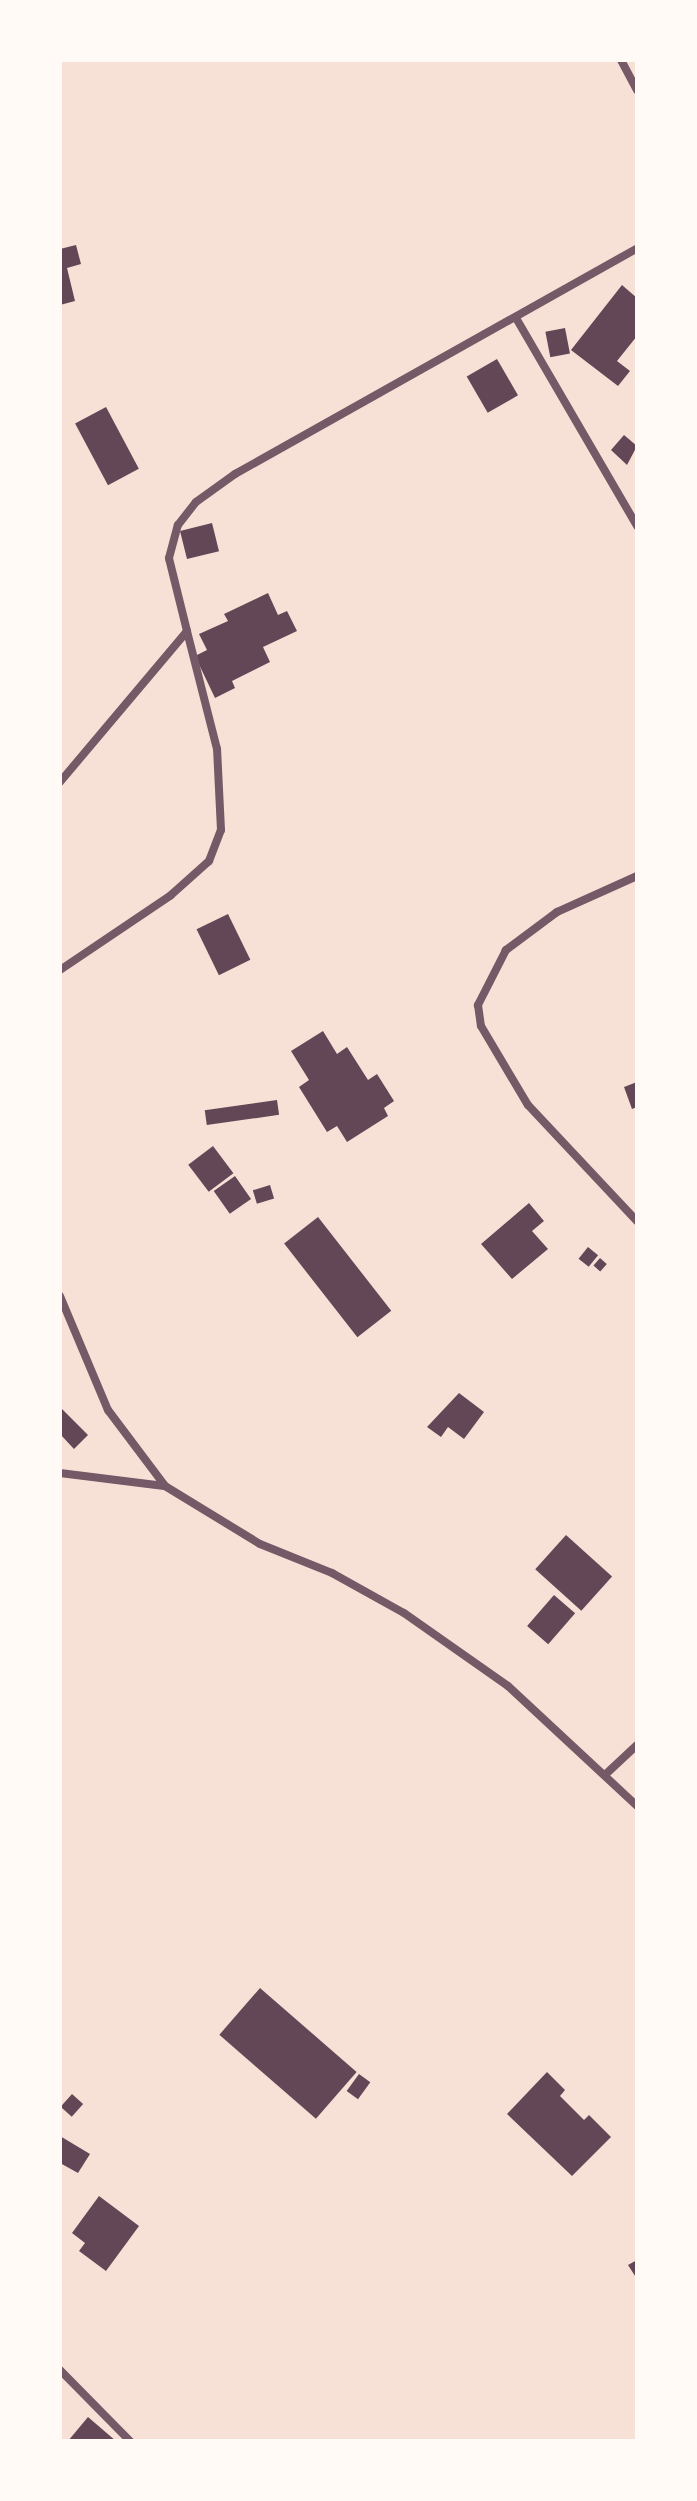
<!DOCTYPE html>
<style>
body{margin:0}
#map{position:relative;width:697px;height:2501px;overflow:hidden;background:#f7e1d7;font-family:"Golos Text",sans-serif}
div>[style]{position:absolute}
.building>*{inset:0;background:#644757;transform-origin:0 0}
.minor>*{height:8px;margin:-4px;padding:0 4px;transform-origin:4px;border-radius:4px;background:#755966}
span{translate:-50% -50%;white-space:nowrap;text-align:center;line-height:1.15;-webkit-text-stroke:7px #fffaf5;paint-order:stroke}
.frame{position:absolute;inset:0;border:62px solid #fffaf5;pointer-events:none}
</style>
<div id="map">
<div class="building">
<div style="clip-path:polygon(76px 245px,81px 264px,67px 268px,75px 301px,60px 305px,60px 249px)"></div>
<div style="clip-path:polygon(622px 285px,637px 298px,637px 336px,617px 361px,630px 371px,618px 386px,571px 350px)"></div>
<div style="left:565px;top:328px;width:26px;height:20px;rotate:79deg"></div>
<div style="left:497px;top:359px;width:42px;height:35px;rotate:60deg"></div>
<div style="left:106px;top:407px;width:70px;height:35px;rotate:62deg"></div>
<div style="clip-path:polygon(624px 435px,637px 446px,627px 465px,611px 450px)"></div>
<div style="left:212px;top:523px;width:29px;height:33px;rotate:76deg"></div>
<div style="clip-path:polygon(268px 593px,278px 615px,287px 611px,297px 631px,263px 647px,270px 662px,232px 681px,235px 688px,215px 698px,195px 656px,207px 650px,199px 634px,228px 621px,224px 614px)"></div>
<div style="left:228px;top:914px;width:51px;height:35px;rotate:64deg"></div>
<div style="clip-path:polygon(323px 1031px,337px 1054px,347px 1047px,368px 1080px,377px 1074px,394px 1101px,384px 1108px,388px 1116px,347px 1142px,337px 1126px,327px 1132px,299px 1087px,309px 1080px,291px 1051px)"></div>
<div style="clip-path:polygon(637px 1082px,637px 1107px,632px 1109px,624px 1087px)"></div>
<div style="left:277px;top:1100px;width:15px;height:73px;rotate:82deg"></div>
<div style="left:213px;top:1146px;width:34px;height:31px;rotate:53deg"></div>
<div style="left:235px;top:1176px;width:28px;height:26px;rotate:55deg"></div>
<div style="left:270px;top:1185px;width:14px;height:18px;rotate:73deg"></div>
<div style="clip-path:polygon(529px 1203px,544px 1221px,532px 1231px,548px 1249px,512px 1279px,481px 1244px)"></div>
<div style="left:318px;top:1217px;width:119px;height:43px;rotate:52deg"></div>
<div style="left:588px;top:1247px;width:13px;height:15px;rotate:39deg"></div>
<div style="left:600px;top:1258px;width:9px;height:10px;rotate:41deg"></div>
<div style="clip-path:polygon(459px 1393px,484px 1412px,464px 1439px,448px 1427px,441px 1437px,427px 1427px)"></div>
<div style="clip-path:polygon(60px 1407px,88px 1435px,74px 1449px,60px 1434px)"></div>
<div style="left:566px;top:1535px;width:62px;height:46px;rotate:42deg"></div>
<div style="left:554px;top:1595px;width:28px;height:41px;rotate:41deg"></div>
<div style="left:260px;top:1988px;width:128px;height:62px;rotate:41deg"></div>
<div style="clip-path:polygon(547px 2072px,565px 2090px,560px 2096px,584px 2120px,589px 2115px,611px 2137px,572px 2176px,507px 2114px)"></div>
<div style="left:359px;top:2074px;width:14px;height:21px;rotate:36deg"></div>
<div style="left:72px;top:2094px;width:15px;height:17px;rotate:42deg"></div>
<div style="clip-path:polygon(60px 2136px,90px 2154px,78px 2173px,60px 2163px)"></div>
<div style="clip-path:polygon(99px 2196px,139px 2226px,106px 2271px,79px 2251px,85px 2243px,72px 2233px)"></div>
<div style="clip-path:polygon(637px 2260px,637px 2279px,628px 2265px)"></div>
<div style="clip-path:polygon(88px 2417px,116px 2441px,68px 2441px)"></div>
</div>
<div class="minor">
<div style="left:621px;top:60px;width:34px;rotate:62deg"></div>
<div style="left:516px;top:318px;width:241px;rotate:59.8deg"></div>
<div style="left:60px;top:782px;width:197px;rotate:-49.9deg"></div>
<div style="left:187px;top:631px;width:75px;rotate:-103.9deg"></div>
<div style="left:169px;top:558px;width:34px;rotate:-75deg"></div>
<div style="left:178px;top:525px;width:29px;rotate:-52deg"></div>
<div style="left:196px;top:502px;width:48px;rotate:-35.7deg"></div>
<div style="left:235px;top:474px;width:461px;rotate:-29.3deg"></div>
<div style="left:637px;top:876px;width:88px;rotate:155.8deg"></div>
<div style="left:557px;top:912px;width:64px;rotate:143.3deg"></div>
<div style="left:506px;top:950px;width:62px;rotate:117deg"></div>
<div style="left:478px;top:1005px;width:21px;rotate:82deg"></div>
<div style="left:481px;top:1026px;width:92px;rotate:59.3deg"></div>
<div style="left:528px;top:1105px;width:159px;rotate:46.8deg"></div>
<div style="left:60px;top:970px;width:134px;rotate:-34deg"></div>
<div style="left:171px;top:895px;width:51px;rotate:-41.8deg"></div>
<div style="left:209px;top:861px;width:33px;rotate:-69deg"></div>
<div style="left:221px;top:830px;width:81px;rotate:-92.8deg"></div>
<div style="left:217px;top:749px;width:122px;rotate:-104.3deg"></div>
<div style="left:60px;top:1296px;width:124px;rotate:67.2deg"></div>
<div style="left:108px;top:1410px;width:95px;rotate:53.1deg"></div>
<div style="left:165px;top:1486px;width:111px;rotate:31.4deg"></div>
<div style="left:260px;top:1544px;width:78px;rotate:21.9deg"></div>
<div style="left:332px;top:1573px;width:82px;rotate:29.1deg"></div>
<div style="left:404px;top:1613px;width:127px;rotate:35.1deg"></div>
<div style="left:508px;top:1686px;width:176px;rotate:42.9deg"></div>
<div style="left:60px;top:1473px;width:105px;rotate:7.1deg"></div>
<div style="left:607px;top:1773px;width:41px;rotate:-43deg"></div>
<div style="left:60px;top:2370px;width:100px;rotate:45.4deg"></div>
</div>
<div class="frame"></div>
</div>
